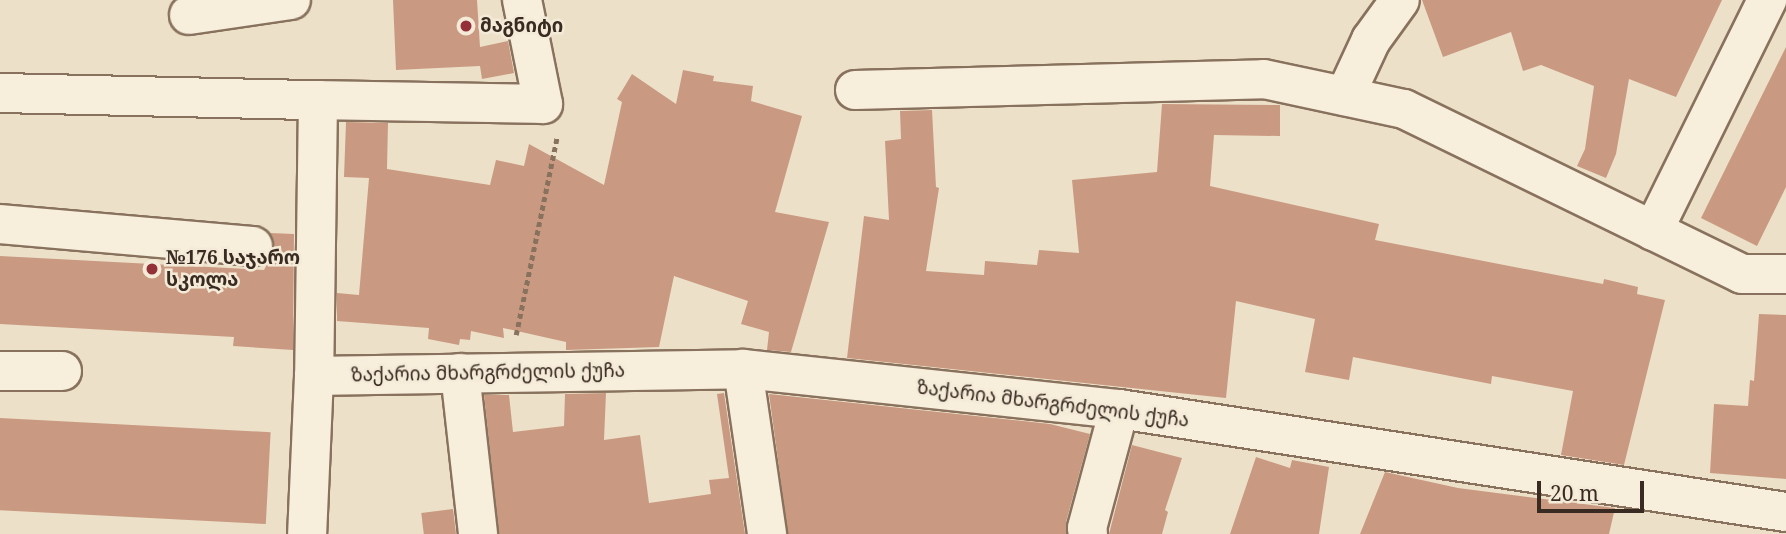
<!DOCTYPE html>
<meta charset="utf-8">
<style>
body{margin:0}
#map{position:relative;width:1786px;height:534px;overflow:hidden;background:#ede0c9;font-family:"Noto Serif","Noto Sans Georgian",serif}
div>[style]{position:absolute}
.building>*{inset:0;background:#c99a81;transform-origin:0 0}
.path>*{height:4.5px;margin-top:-2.25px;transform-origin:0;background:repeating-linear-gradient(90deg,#88725e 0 5px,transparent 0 8.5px)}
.roads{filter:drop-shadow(2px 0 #88725e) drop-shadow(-2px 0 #88725e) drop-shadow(0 2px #88725e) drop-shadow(0 -2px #88725e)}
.minor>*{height:38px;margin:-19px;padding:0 19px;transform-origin:19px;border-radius:19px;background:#f8eedc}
.dots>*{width:19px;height:19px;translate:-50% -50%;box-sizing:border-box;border:4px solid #f4ead8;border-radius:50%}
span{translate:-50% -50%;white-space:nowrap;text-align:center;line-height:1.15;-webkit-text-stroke:5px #f4ead8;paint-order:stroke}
.poi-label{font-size:19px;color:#392b21;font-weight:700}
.left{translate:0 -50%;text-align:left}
.street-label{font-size:19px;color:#392b21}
.scale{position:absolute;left:1537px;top:481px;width:107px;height:32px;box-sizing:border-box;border:4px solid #392b21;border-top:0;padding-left:9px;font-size:21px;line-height:24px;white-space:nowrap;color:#392b21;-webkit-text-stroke:5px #f4ead8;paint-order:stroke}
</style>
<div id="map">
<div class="building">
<div style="clip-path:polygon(393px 0,477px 0,480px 47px,508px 41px,514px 73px,482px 79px,480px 66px,396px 70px)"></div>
<div style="clip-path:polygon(1422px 0,1722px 0,1676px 97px,1629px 79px,1616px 154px,1606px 178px,1577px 166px,1585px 149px,1594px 86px,1541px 65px,1523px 71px,1511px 32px,1443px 57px)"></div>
<div style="clip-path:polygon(1786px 47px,1786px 187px,1757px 246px,1701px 218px)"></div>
<div style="clip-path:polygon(683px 70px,714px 76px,713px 81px,753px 86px,751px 101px,802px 116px,775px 212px,829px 222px,791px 352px,767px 350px,769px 332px,741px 324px,748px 301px,674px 276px,659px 347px,566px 350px,566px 342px,503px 328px,504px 338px,471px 331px,470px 340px,460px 339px,459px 345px,428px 339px,429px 328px,337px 321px,337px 293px,359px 295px,369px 178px,344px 177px,346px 122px,388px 123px,387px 169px,490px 185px,496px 160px,524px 166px,529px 144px,604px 185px,622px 102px,617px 99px,632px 74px,676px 104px)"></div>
<div style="clip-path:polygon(1162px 104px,1280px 105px,1280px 136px,1214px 135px,1210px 186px,1379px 224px,1375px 240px,1603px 284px,1604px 279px,1638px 287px,1637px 294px,1665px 300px,1624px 465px,1561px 455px,1573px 391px,1492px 376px,1491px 384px,1353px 357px,1349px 380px,1305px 372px,1315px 319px,1236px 301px,1226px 398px,847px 358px,864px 216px,889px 220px,885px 141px,901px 139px,900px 111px,932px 110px,936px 187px,939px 188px,926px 271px,984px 275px,985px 261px,1037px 265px,1039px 250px,1079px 253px,1072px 180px,1157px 172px)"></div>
<div style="clip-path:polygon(270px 233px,294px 234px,293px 350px,233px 346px,234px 337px,0 324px,0 256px,264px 270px,275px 249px)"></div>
<div style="clip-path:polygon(1759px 314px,1786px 315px,1786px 479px,1710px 473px,1714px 404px,1748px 406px,1750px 380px,1754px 381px)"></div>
<div style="clip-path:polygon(606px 393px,604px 440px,640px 435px,649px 503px,711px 494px,709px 480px,729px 478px,717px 394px,724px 393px,745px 534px,499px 534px,484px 395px,509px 395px,513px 432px,564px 426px,565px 394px)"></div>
<div style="clip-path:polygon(769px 394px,1050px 424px,1090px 434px,1066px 522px,1066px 534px,788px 534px)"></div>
<div style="left:0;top:418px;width:271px;height:92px;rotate:3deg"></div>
<div style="clip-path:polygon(1132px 445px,1182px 458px,1165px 510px,1168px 512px,1162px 534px,1109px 534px)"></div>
<div style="clip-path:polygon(1256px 457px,1290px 468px,1292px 460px,1329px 467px,1319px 534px,1230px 534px)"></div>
<div style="clip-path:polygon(1385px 472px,1458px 488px,1615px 508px,1609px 534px,1360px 534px)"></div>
<div style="left:453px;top:509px;width:25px;height:32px;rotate:83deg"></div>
</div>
<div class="path">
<div style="left:516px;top:335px;width:202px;rotate:-78.3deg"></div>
</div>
<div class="roads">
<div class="minor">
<div style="left:189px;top:15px;width:103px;rotate:-8.4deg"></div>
<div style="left:855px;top:90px;width:409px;rotate:-1.5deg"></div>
<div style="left:1264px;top:79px;width:143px;rotate:12.1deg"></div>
<div style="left:1404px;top:109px;width:376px;rotate:26deg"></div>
<div style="left:1742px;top:274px;width:44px"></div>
<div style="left:0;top:93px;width:318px;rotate:1.3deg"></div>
<div style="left:318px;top:100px;width:276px;rotate:90.8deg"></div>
<div style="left:314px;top:376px;width:158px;rotate:92.5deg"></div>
<div style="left:1345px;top:96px;width:62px;rotate:-65.1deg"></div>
<div style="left:1371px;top:40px;width:49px;rotate:-54.1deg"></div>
<div style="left:318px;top:100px;width:225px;rotate:1deg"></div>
<div style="left:543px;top:104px;width:106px;rotate:-101.4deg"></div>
<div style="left:0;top:224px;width:254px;rotate:5deg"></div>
<div style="left:1653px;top:231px;width:258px;rotate:-63.7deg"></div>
<div style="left:743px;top:369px;width:167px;rotate:81.7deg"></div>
<div style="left:0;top:371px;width:62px"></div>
<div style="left:460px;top:373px;width:162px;rotate:83.6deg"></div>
<div style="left:314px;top:376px;width:429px;rotate:-0.9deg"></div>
<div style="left:743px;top:369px;width:378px;rotate:6.1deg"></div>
<div style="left:1119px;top:409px;width:675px;rotate:8.78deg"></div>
<div style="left:1088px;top:534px;width:6px;rotate:-99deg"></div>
<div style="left:1087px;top:528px;width:123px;rotate:-74.9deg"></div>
</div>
</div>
<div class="dots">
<div style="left:466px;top:26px;background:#943138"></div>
<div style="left:152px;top:269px;background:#943138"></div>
</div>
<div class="poi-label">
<span class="left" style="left:480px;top:26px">მაგნიტი</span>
<span class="left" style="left:166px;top:269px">№176 საჯარო<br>სკოლა</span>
</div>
<div class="street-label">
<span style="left:488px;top:373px;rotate:-1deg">ზაქარია მხარგრძელის ქუჩა</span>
<span style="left:1053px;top:404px;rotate:7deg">ზაქარია მხარგრძელის ქუჩა</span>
</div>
<div class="scale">20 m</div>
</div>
